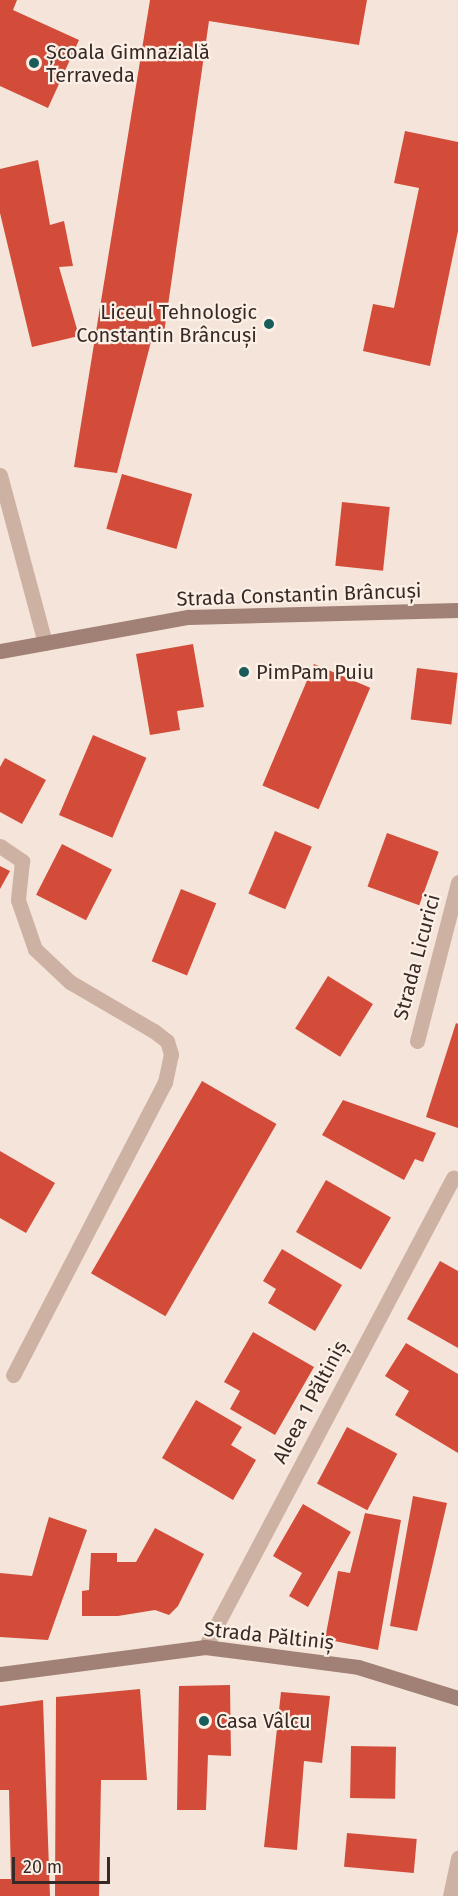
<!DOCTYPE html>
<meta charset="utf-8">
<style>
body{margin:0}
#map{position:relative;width:458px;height:1896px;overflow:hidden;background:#f4e4d9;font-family:"Fira Sans",sans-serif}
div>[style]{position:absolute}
.building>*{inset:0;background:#d24c39;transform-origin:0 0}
.lane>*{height:15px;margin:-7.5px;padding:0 7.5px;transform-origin:7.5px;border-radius:7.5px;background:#cdb2a4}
.street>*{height:15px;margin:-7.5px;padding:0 7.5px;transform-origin:7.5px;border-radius:7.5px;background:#cdb2a4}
.secondary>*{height:15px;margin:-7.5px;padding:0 7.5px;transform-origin:7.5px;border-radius:7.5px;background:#a18075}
.dots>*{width:16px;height:16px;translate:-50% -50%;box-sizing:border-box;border:3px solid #fbefe6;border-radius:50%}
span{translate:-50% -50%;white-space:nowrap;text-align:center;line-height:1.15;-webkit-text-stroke:4.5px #fbefe6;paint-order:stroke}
.poi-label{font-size:20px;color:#372a26}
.left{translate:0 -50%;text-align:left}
.right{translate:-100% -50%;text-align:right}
.street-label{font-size:20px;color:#372a26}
.scale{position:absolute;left:12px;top:1857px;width:98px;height:27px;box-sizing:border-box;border:3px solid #372a26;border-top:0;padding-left:8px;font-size:18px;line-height:21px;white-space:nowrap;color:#372a26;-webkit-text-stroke:4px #fbefe6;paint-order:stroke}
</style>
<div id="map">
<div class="building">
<div style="clip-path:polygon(0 0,17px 0,13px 10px,79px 40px,48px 108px,0 86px)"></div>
<div style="clip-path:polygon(150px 0,367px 0,359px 45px,209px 21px,164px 333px,153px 334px,117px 473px,74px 467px)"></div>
<div style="clip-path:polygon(405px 131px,458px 142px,458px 231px,430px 366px,363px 351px,373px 304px,394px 308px,419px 188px,394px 183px)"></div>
<div style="clip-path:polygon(38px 160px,50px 225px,64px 221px,73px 266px,59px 267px,79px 336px,32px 347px,0 213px,0 169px)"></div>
<div style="left:122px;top:474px;width:73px;height:57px;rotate:16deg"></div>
<div style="left:342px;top:502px;width:48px;height:64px;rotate:6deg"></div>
<div style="clip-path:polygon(193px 644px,204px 707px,177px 711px,180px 730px,150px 735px,136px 654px)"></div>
<div style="left:314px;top:664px;width:61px;height:132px;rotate:23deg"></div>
<div style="left:417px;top:668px;width:41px;height:52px;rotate:7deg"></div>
<div style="left:93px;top:735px;width:58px;height:87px;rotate:23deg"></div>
<div style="clip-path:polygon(5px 758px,46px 780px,22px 824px,0 812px,0 767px)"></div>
<div style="left:275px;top:831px;width:40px;height:68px;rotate:23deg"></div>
<div style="left:387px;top:833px;width:55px;height:57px;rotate:20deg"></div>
<div style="left:62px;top:844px;width:56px;height:57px;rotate:27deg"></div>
<div style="clip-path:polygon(0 866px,10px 871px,0 889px)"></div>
<div style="left:181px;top:889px;width:38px;height:78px;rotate:22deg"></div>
<div style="left:328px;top:976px;width:53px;height:62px;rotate:32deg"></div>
<div style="clip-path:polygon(456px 1023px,458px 1024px,458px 1128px,426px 1117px)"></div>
<div style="left:202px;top:1081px;width:86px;height:222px;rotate:30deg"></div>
<div style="clip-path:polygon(343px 1100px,436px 1133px,423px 1162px,415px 1159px,404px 1180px,322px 1135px)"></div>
<div style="clip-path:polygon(0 1151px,55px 1183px,26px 1233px,0 1218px)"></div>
<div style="left:326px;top:1180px;width:75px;height:60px;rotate:30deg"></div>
<div style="clip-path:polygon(282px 1249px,342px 1285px,315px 1331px,268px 1303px,276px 1289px,263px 1281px)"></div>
<div style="clip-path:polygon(440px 1261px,458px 1271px,458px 1348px,407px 1319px)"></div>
<div style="clip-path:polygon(253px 1332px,314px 1367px,275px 1435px,230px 1409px,240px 1391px,224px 1382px)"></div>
<div style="clip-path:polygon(406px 1343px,458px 1374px,458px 1453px,395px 1415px,409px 1391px,385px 1376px)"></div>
<div style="clip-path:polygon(196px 1400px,242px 1427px,231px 1445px,256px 1460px,233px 1500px,162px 1458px)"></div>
<div style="left:347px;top:1427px;width:57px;height:64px;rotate:28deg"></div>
<div style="clip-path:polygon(413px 1496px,447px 1503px,417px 1631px,390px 1626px)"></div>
<div style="clip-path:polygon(303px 1504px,351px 1532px,308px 1607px,289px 1596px,302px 1573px,273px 1556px)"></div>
<div style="clip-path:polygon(365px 1513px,401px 1520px,378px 1650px,325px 1639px,338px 1571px,350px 1573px)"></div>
<div style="clip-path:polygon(49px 1517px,87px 1530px,48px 1640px,0 1637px,0 1573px,32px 1576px)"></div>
<div style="clip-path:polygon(155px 1528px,204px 1554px,178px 1606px,169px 1615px,155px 1610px,118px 1616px,82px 1616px,82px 1591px,89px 1590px,91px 1553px,117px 1553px,117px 1562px,136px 1562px)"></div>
<div style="clip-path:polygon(230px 1685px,231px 1756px,208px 1755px,206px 1810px,177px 1810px,179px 1686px)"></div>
<div style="clip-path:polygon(140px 1689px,147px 1780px,101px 1780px,99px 1896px,55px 1896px,56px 1697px)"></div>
<div style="clip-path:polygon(281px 1692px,330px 1696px,322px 1763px,304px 1761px,297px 1850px,264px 1847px)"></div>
<div style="clip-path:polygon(43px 1700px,50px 1896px,0 1896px,0 1879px,11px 1879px,9px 1790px,0 1790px,0 1706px)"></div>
<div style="left:351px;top:1746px;width:45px;height:52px;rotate:1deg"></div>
<div style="left:347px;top:1833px;width:70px;height:34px;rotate:5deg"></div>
</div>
<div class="lane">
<div style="left:0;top:475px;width:174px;rotate:75deg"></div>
<div style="left:0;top:846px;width:27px;rotate:34deg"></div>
<div style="left:22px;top:861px;width:39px;rotate:96deg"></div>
<div style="left:18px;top:900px;width:52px;rotate:70.9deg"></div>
<div style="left:35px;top:949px;width:48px;rotate:43.3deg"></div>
<div style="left:70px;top:982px;width:97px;rotate:30.3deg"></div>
<div style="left:154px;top:1031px;width:16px;rotate:38deg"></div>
<div style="left:167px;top:1041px;width:14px;rotate:73deg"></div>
<div style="left:171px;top:1054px;width:29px;rotate:102deg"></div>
<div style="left:165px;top:1082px;width:330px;rotate:117.4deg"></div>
</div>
<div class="street">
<div style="left:417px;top:1041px;width:164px;rotate:-75.5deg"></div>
<div style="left:205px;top:1647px;width:531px;rotate:-62.13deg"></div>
<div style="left:450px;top:1896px;width:39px;rotate:-78deg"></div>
</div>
<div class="secondary">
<div style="left:0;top:651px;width:191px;rotate:-10.3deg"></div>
<div style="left:188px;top:617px;width:270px;rotate:-1.5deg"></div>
<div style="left:0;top:1674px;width:207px;rotate:-7.5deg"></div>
<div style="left:205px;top:1647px;width:154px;rotate:7.4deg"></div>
<div style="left:358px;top:1667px;width:105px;rotate:17.2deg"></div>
</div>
<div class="dots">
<div style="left:34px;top:63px;background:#185d59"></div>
<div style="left:269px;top:324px;background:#185d59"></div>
<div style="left:244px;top:672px;background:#185d59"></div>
<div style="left:204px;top:1721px;background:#185d59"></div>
</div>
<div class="poi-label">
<span class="left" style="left:46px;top:64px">Școala Gimnazială<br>Terraveda</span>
<span class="right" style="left:257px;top:324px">Liceul Tehnologic<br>Constantin Brâncuși</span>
<span class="left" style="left:256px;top:672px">PimPam Puiu</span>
<span class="left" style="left:216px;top:1721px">Casa Vâlcu</span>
</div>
<div class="street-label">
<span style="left:299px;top:595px;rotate:-2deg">Strada Constantin Brâncuși</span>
<span style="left:417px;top:957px;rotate:-75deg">Strada Licurici</span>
<span style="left:310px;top:1402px;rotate:-62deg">Aleea 1 Păltiniș</span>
<span style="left:269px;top:1636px;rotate:6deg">Strada Păltiniș</span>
</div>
<div class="scale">20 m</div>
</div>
